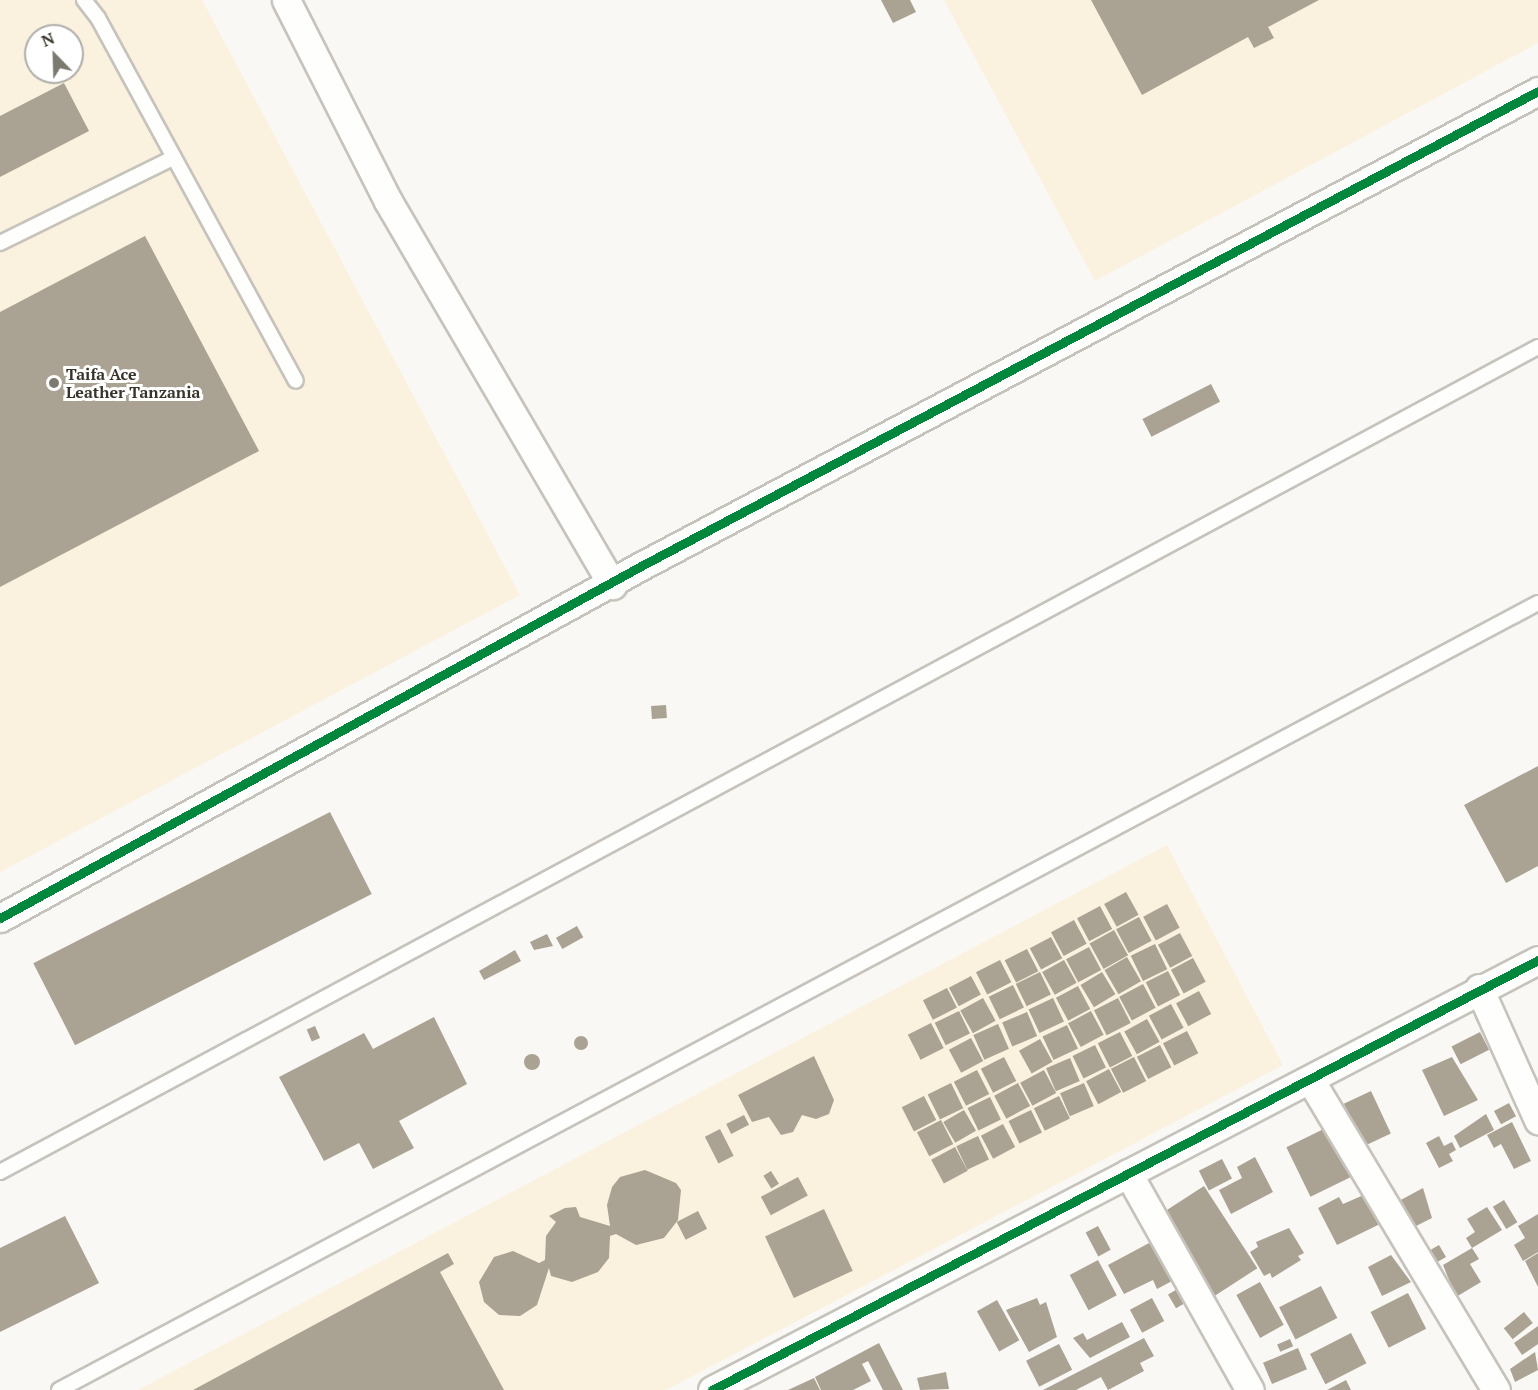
<!DOCTYPE html>
<style>
body{margin:0}
#map{position:relative;width:1538px;height:1390px;overflow:hidden;background:#faf8f4;font-family:"PT Serif",serif}
div>[style]{position:absolute}
.built>*{inset:0;background:#fbf1df}
.building>*{inset:0;background:#aaa292;transform-origin:0 0}
.round{border-radius:50%}
.roads{filter:drop-shadow(2px 0 #c6c3bc) drop-shadow(-2px 0 #c6c3bc) drop-shadow(0 2px #c6c3bc) drop-shadow(0 -2px #c6c3bc)}
.lane>*{height:14px;margin:-7px;padding:0 7px;transform-origin:7px;border-radius:7px;background:#fefefd}
.street>*{height:27px;margin:-13.5px;padding:0 13.5px;transform-origin:13.5px;border-radius:13.5px;background:#fefefd}
.cycleway>*{height:9px;margin:-4.5px;padding:0 4.5px;transform-origin:4.5px;border-radius:4.5px;background:#00873e}
.dots>*{width:16px;height:16px;translate:-50% -50%;box-sizing:border-box;border:3px solid #fff;border-radius:50%}
span{translate:-50% -50%;white-space:nowrap;text-align:center;line-height:1.15;-webkit-text-stroke:6px #fff;paint-order:stroke}
.poi-label{font-size:16px;color:#38342b;font-weight:700}
.left{translate:0 -50%;text-align:left}
.north{position:absolute;left:24px;top:24px;width:60px;height:60px;box-sizing:border-box;background:#fff;border:2px solid #afaeaa;border-radius:50%;rotate:337deg;font-size:16px;font-weight:700;line-height:24px;text-align:center;color:#38342b}
.north::after{content:'';display:block;margin:auto;width:21px;height:27px;background:#7c7971;clip-path:polygon(50% 0,100% 100%,50% 72%,0 100%)}
</style>
<div id="map">
<div class="built">
<div style="clip-path:polygon(evenodd,0 0,202px 0,520px 595px,0 872px,0 0,36px 36px,72px 36px,72px 72px,36px 72px,36px 36px)"></div>
<div style="clip-path:polygon(944px 0,1538px 0,1538px 43px,1095px 281px)"></div>
<div style="clip-path:polygon(1167px 845px,1283px 1065px,666px 1390px,138px 1390px)"></div>
</div>
<div class="building">
<div style="clip-path:polygon(881px 0,910px 0,916px 12px,893px 23px)"></div>
<div style="clip-path:polygon(1091px 0,1319px 0,1268px 27px,1274px 38px,1254px 48px,1248px 37px,1142px 95px)"></div>
<div style="clip-path:polygon(64px 83px,89px 131px,0 177px,0 116px)"></div>
<div style="clip-path:polygon(145px 236px,259px 451px,0 587px,0 312px)"></div>
<div style="left:1211px;top:384px;width:20px;height:77px;rotate:63deg"></div>
<div style="left:666px;top:705px;width:13px;height:15px;rotate:86deg"></div>
<div style="clip-path:polygon(1538px 766px,1538px 866px,1506px 883px,1464px 805px)"></div>
<div style="left:330px;top:812px;width:92px;height:333px;rotate:63deg"></div>
<div style="left:1126px;top:892px;width:26px;height:25px;rotate:61deg"></div>
<div style="left:1167px;top:904px;width:27px;height:27px;rotate:62deg"></div>
<div style="left:1100px;top:906px;width:26px;height:26px;rotate:62deg"></div>
<div style="left:1139px;top:917px;width:27px;height:26px;rotate:62deg"></div>
<div style="left:1074px;top:920px;width:27px;height:26px;rotate:62deg"></div>
<div style="left:577px;top:926px;width:13px;height:24px;rotate:61deg"></div>
<div style="left:1114px;top:930px;width:29px;height:28px;rotate:61deg"></div>
<div style="left:1180px;top:933px;width:26px;height:25px;rotate:62deg"></div>
<div style="clip-path:polygon(547px 934px,553px 946px,534px 950px,530px 942px)"></div>
<div style="left:1051px;top:937px;width:24px;height:24px;rotate:62deg"></div>
<div style="left:1155px;top:944px;width:28px;height:27px;rotate:64deg"></div>
<div style="left:1089px;top:947px;width:26px;height:26px;rotate:62deg"></div>
<div style="left:1027px;top:949px;width:25px;height:25px;rotate:63deg"></div>
<div style="clip-path:polygon(515px 950px,521px 961px,484px 980px,479px 971px)"></div>
<div style="left:1127px;top:957px;width:28px;height:26px;rotate:60deg"></div>
<div style="left:1193px;top:958px;width:27px;height:25px;rotate:62deg"></div>
<div style="left:1000px;top:960px;width:25px;height:27px;rotate:63deg"></div>
<div style="left:1064px;top:960px;width:26px;height:25px;rotate:61deg"></div>
<div style="left:1168px;top:971px;width:27px;height:25px;rotate:63deg"></div>
<div style="left:1040px;top:972px;width:25px;height:27px;rotate:64deg"></div>
<div style="left:1102px;top:972px;width:26px;height:25px;rotate:59deg"></div>
<div style="left:971px;top:976px;width:21px;height:25px;rotate:62deg"></div>
<div style="left:1143px;top:984px;width:27px;height:27px;rotate:62deg"></div>
<div style="left:1013px;top:985px;width:25px;height:27px;rotate:64deg"></div>
<div style="left:1078px;top:986px;width:26px;height:25px;rotate:62deg"></div>
<div style="left:947px;top:988px;width:22px;height:27px;rotate:63deg"></div>
<div style="left:1199px;top:991px;width:26px;height:26px;rotate:62deg"></div>
<div style="left:983px;top:998px;width:26px;height:26px;rotate:61deg"></div>
<div style="left:1053px;top:998px;width:26px;height:27px;rotate:65deg"></div>
<div style="left:1118px;top:998px;width:28px;height:27px;rotate:63deg"></div>
<div style="left:1171px;top:1004px;width:27px;height:25px;rotate:62deg"></div>
<div style="left:959px;top:1011px;width:25px;height:27px;rotate:64deg"></div>
<div style="left:1091px;top:1011px;width:27px;height:26px;rotate:62deg"></div>
<div style="left:1027px;top:1012px;width:26px;height:27px;rotate:67deg"></div>
<div style="clip-path:polygon(434px 1017px,467px 1084px,399px 1121px,414px 1148px,373px 1169px,359px 1143px,324px 1161px,279px 1077px,364px 1033px,373px 1049px)"></div>
<div style="left:1147px;top:1019px;width:26px;height:26px;rotate:61deg"></div>
<div style="left:931px;top:1023px;width:28px;height:26px;rotate:63deg"></div>
<div style="left:998px;top:1024px;width:27px;height:27px;rotate:66deg"></div>
<div style="left:1067px;top:1025px;width:26px;height:27px;rotate:65deg"></div>
<div style="left:315px;top:1026px;width:13px;height:9px;rotate:67deg"></div>
<div style="left:1187px;top:1031px;width:25px;height:27px;rotate:63deg"></div>
<div style="left:1120px;top:1032px;width:27px;height:25px;rotate:63deg"></div>
<div style="left:1480px;top:1032px;width:20px;height:32px;rotate:63deg"></div>
<div class="round" style="left:574px;top:1036px;width:14px;height:14px"></div>
<div style="left:971px;top:1038px;width:26px;height:25px;rotate:62deg"></div>
<div style="left:1040px;top:1039px;width:26px;height:24px;rotate:61deg"></div>
<div style="left:1095px;top:1045px;width:25px;height:25px;rotate:64deg"></div>
<div style="left:1160px;top:1045px;width:25px;height:26px;rotate:63deg"></div>
<div class="round" style="left:524px;top:1054px;width:16px;height:16px"></div>
<div style="clip-path:polygon(814px 1056px,834px 1100px,829px 1114px,816px 1119px,802px 1115px,793px 1132px,781px 1135px,769px 1117px,752px 1122px,738px 1095px)"></div>
<div style="left:1004px;top:1057px;width:27px;height:26px;rotate:63deg"></div>
<div style="left:1134px;top:1057px;width:27px;height:26px;rotate:63deg"></div>
<div style="clip-path:polygon(1452px 1057px,1478px 1100px,1444px 1116px,1422px 1070px)"></div>
<div style="left:1070px;top:1058px;width:25px;height:26px;rotate:67deg"></div>
<div style="left:1109px;top:1069px;width:26px;height:26px;rotate:62deg"></div>
<div style="left:977px;top:1070px;width:27px;height:26px;rotate:63deg"></div>
<div style="left:1044px;top:1070px;width:26px;height:27px;rotate:62deg"></div>
<div style="left:951px;top:1083px;width:28px;height:26px;rotate:64deg"></div>
<div style="left:1018px;top:1083px;width:26px;height:27px;rotate:62deg"></div>
<div style="left:1084px;top:1083px;width:25px;height:26px;rotate:67deg"></div>
<div style="left:1371px;top:1091px;width:47px;height:30px;rotate:65deg"></div>
<div style="left:924px;top:1096px;width:27px;height:25px;rotate:63deg"></div>
<div style="left:1059px;top:1096px;width:25px;height:28px;rotate:64deg"></div>
<div style="left:990px;top:1097px;width:25px;height:25px;rotate:64deg"></div>
<div style="left:1509px;top:1103px;width:15px;height:17px;rotate:62deg"></div>
<div style="left:964px;top:1110px;width:24px;height:24px;rotate:60deg"></div>
<div style="left:1031px;top:1110px;width:25px;height:25px;rotate:64deg"></div>
<div style="clip-path:polygon(1486px 1114px,1494px 1130px,1460px 1148px,1454px 1136px)"></div>
<div style="left:744px;top:1115px;width:11px;height:20px;rotate:63deg"></div>
<div style="left:941px;top:1120px;width:27px;height:27px;rotate:63deg"></div>
<div style="clip-path:polygon(1512px 1122px,1531px 1161px,1514px 1169px,1501px 1144px,1494px 1148px,1487px 1135px)"></div>
<div style="left:1003px;top:1124px;width:26px;height:25px;rotate:62deg"></div>
<div style="left:1334px;top:1124px;width:55px;height:53px;rotate:64deg"></div>
<div style="left:720px;top:1129px;width:30px;height:17px;rotate:63deg"></div>
<div style="left:978px;top:1136px;width:26px;height:24px;rotate:65deg"></div>
<div style="clip-path:polygon(1439px 1136px,1444px 1146px,1452px 1142px,1456px 1150px,1449px 1154px,1453px 1161px,1439px 1168px,1426px 1143px)"></div>
<div style="left:955px;top:1147px;width:27px;height:27px;rotate:62deg"></div>
<div style="clip-path:polygon(1255px 1157px,1273px 1192px,1231px 1214px,1219px 1190px,1242px 1178px,1237px 1167px)"></div>
<div style="left:1222px;top:1159px;width:22px;height:26px;rotate:63deg"></div>
<div style="clip-path:polygon(645px 1170px,676px 1183px,681px 1190px,678px 1220px,664px 1238px,636px 1245px,616px 1234px,610px 1236px,609px 1258px,598px 1272px,572px 1282px,551px 1276px,549px 1268px,537px 1305px,520px 1316px,499px 1315px,484px 1302px,479px 1282px,494px 1257px,513px 1251px,539px 1263px,545px 1260px,546px 1236px,556px 1222px,549px 1216px,565px 1208px,576px 1207px,580px 1217px,610px 1226px,607px 1205px,612px 1187px,620px 1177px)"></div>
<div style="left:771px;top:1171px;width:15px;height:9px;rotate:58deg"></div>
<div style="left:798px;top:1177px;width:21px;height:42px;rotate:62deg"></div>
<div style="left:1204px;top:1186px;width:98px;height:53px;rotate:57deg"></div>
<div style="clip-path:polygon(1423px 1188px,1432px 1218px,1412px 1228px,1397px 1202px)"></div>
<div style="clip-path:polygon(1366px 1194px,1380px 1224px,1337px 1245px,1318px 1208px,1339px 1197px,1343px 1204px)"></div>
<div style="left:1504px;top:1200px;width:26px;height:13px;rotate:59deg"></div>
<div style="clip-path:polygon(1487px 1207px,1502px 1230px,1472px 1248px,1466px 1238px,1475px 1232px,1467px 1219px)"></div>
<div style="left:824px;top:1209px;width:68px;height:65px;rotate:65deg"></div>
<div style="left:698px;top:1211px;width:20px;height:24px;rotate:63deg"></div>
<div style="clip-path:polygon(1538px 1214px,1538px 1252px,1523px 1261px,1514px 1245px,1525px 1238px,1518px 1226px)"></div>
<div style="clip-path:polygon(65px 1216px,99px 1283px,0 1332px,0 1248px)"></div>
<div style="left:1098px;top:1226px;width:27px;height:14px;rotate:62deg"></div>
<div style="clip-path:polygon(1289px 1228px,1304px 1253px,1298px 1256px,1301px 1260px,1272px 1278px,1270px 1273px,1264px 1276px,1250px 1252px,1258px 1247px,1256px 1242px)"></div>
<div style="clip-path:polygon(1151px 1242px,1172px 1281px,1157px 1289px,1153px 1280px,1124px 1294px,1108px 1265px)"></div>
<div style="left:1439px;top:1245px;width:14px;height:14px;rotate:60deg"></div>
<div style="clip-path:polygon(1472px 1248px,1479px 1259px,1470px 1264px,1481px 1282px,1456px 1297px,1443px 1265px)"></div>
<div style="clip-path:polygon(448px 1253px,454px 1264px,440px 1272px,504px 1390px,193px 1390px)"></div>
<div style="clip-path:polygon(1538px 1253px,1538px 1287px,1525px 1261px)"></div>
<div style="clip-path:polygon(1391px 1255px,1411px 1282px,1382px 1296px,1368px 1267px)"></div>
<div style="left:1098px;top:1260px;width:40px;height:32px;rotate:62deg"></div>
<div style="left:1260px;top:1282px;width:49px;height:27px;rotate:61deg"></div>
<div style="left:1321px;top:1286px;width:36px;height:47px;rotate:63deg"></div>
<div style="left:1181px;top:1287px;width:16px;height:15px;rotate:60deg"></div>
<div style="left:1408px;top:1293px;width:40px;height:42px;rotate:63deg"></div>
<div style="clip-path:polygon(1037px 1298px,1040px 1305px,1046px 1302px,1057px 1337px,1029px 1352px,1006px 1310px)"></div>
<div style="left:1152px;top:1298px;width:26px;height:25px;rotate:62deg"></div>
<div style="left:997px;top:1300px;width:46px;height:23px;rotate:61deg"></div>
<div style="left:1524px;top:1312px;width:14px;height:26px;rotate:51deg"></div>
<div style="clip-path:polygon(1122px 1322px,1130px 1337px,1090px 1358px,1073px 1338px,1083px 1333px,1087px 1340px)"></div>
<div style="clip-path:polygon(1538px 1326px,1538px 1344px,1522px 1355px,1514px 1343px)"></div>
<div style="left:1351px;top:1333px;width:34px;height:46px;rotate:63deg"></div>
<div style="clip-path:polygon(1144px 1338px,1154px 1356px,1140px 1363px,1144px 1371px,1108px 1390px,1101px 1377px,1076px 1390px,1043px 1390px)"></div>
<div style="left:1290px;top:1339px;width:8px;height:14px;rotate:67deg"></div>
<div style="clip-path:polygon(879px 1343px,903px 1390px,883px 1390px,868px 1361px,862px 1364px,871px 1381px,853px 1390px,821px 1390px,815px 1377px)"></div>
<div style="left:1059px;top:1344px;width:29px;height:37px;rotate:63deg"></div>
<div style="left:1298px;top:1348px;width:23px;height:38px;rotate:67deg"></div>
<div style="clip-path:polygon(1535px 1352px,1538px 1370px,1515px 1382px,1510px 1369px)"></div>
<div style="clip-path:polygon(946px 1372px,949px 1389px,920px 1390px,917px 1378px)"></div>
<div style="clip-path:polygon(814px 1378px,820px 1390px,788px 1390px)"></div>
<div style="clip-path:polygon(1346px 1380px,1351px 1390px,1327px 1390px)"></div>
</div>
<div class="roads">
<div class="lane">
<div style="left:84px;top:0;width:23px;rotate:52deg"></div>
<div style="left:98px;top:18px;width:413px;rotate:61.4deg"></div>
<div style="left:0;top:243px;width:193px;rotate:-26.2deg"></div>
<div style="left:0;top:1172px;width:1745px;rotate:-28.21deg"></div>
<div style="left:59px;top:1390px;width:1675px;rotate:-28.02deg"></div>
</div>
<div class="street">
<div style="left:286px;top:0;width:225px;rotate:63.1deg"></div>
<div style="left:388px;top:201px;width:445px;rotate:59.7deg"></div>
<div style="left:0;top:918px;width:731px;rotate:-28.77deg"></div>
<div style="left:641px;top:566px;width:1015px;rotate:-27.9deg"></div>
<div style="left:1479px;top:988px;width:145px;rotate:65.9deg"></div>
<div style="left:1311px;top:1081px;width:360px;rotate:59.1deg"></div>
<div style="left:1128px;top:1173px;width:249px;rotate:60.7deg"></div>
<div style="left:712px;top:1390px;width:931px;rotate:-27.5deg"></div>
</div>
</div>
<div class="cycleway">
<div style="left:0;top:918px;width:731px;rotate:-28.77deg"></div>
<div style="left:641px;top:566px;width:1015px;rotate:-27.9deg"></div>
<div style="left:712px;top:1390px;width:931px;rotate:-27.5deg"></div>
</div>
<div class="dots">
<div style="left:54px;top:383px;background:#7c7971"></div>
</div>
<div class="poi-label">
<span class="left" style="left:66px;top:383px">Taifa Ace<br>Leather Tanzania</span>
</div>
<div class="north">N</div>
</div>
